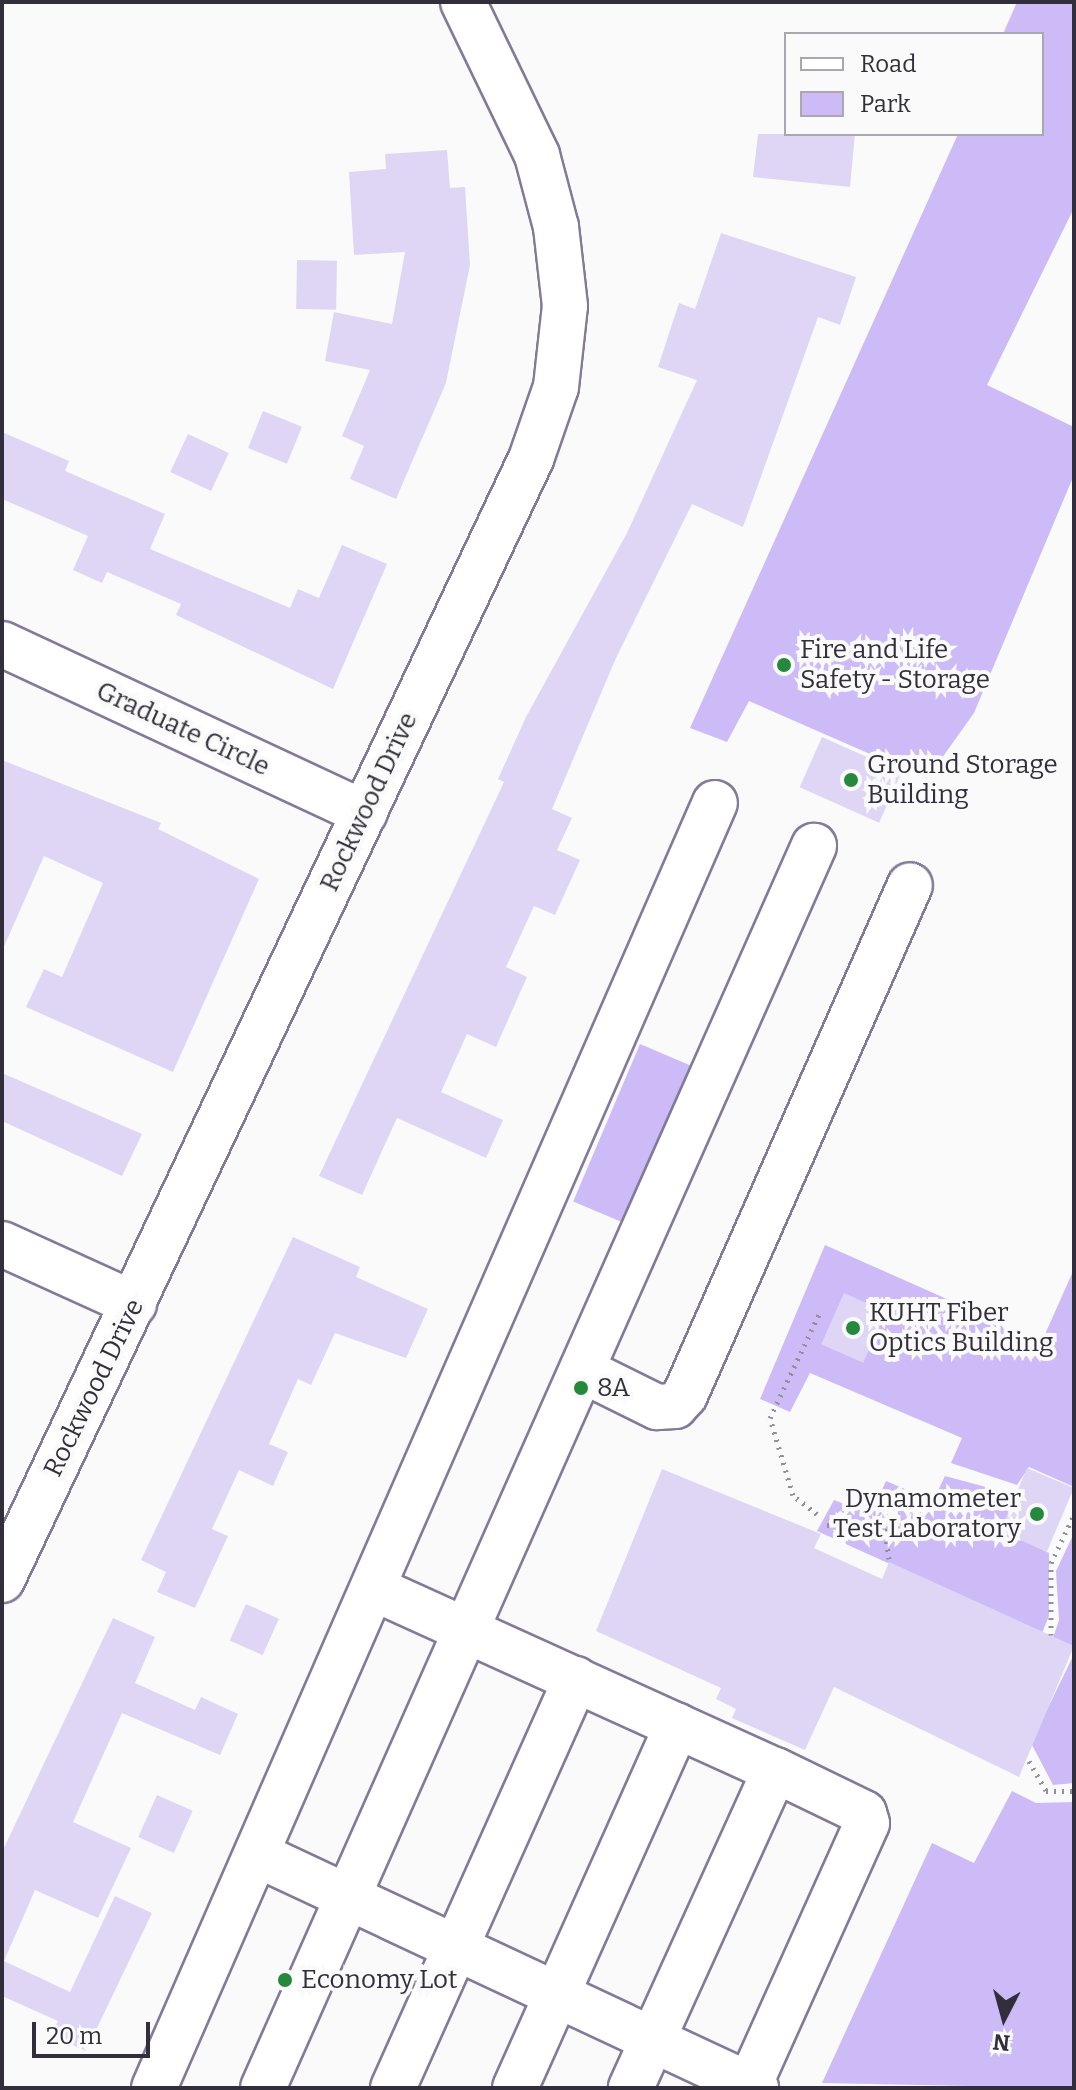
<!DOCTYPE html>
<style>
body{margin:0}
#map{position:relative;width:1076px;height:2090px;overflow:hidden;background:#fafafa;font-family:Bitter,serif}
div>[style]{position:absolute}
.green>*{inset:0;background:#cdbbf8;transform-origin:0 0}
.building>*{inset:0;background:#dfd6f6;transform-origin:0 0}
.path>*{height:5px;margin-top:-2.5px;transform-origin:0;background:repeating-linear-gradient(90deg,#929096 0 2px,transparent 0 8px)}
.roads{filter:drop-shadow(2px 0 #837a99) drop-shadow(-2px 0 #837a99) drop-shadow(0 2px #837a99) drop-shadow(0 -2px #837a99)}
.minor>*{height:44px;margin:-22px;padding:0 22px;transform-origin:22px;border-radius:22px;background:#fff}
.dots>*{width:22px;height:22px;translate:-50% -50%;box-sizing:border-box;border:4px solid #fafafa;border-radius:50%}
span{translate:-50% -50%;white-space:nowrap;text-align:center;line-height:1.15;-webkit-text-stroke:8px #fafafa;paint-order:stroke}
.poi-label{font-size:26px;color:#322e3b}
.left{translate:0 -50%;text-align:left}
.right{translate:-100% -50%;text-align:right}
.street-label{font-size:26px;color:#322e3b}
.frame{position:absolute;inset:0;border:4px solid #322e3b;pointer-events:none}
.legend{position:absolute;left:784px;top:32px;width:260px;height:104px;box-sizing:border-box;background:#fafafa;border:2px solid #aaa8ae;margin:0;padding:10px 14px;list-style:none;font-size:24px;color:#322e3b}
.legend li{display:flex;align-items:center;gap:16px;height:40px}
.legend b{width:40px;border:2px solid #aaa8ae}
.north{position:absolute;left:964px;top:1978px;width:80px;height:80px;-webkit-text-stroke:6px #fafafa;paint-order:stroke;rotate:186deg;font-size:22px;font-weight:700;line-height:32px;text-align:center;color:#322e3b}
.north::after{content:'';display:block;margin:auto;width:28px;height:36px;background:#322e3b;clip-path:polygon(50% 0,100% 100%,50% 72%,0 100%)}
.scale{position:absolute;left:32px;top:2022px;width:118px;height:36px;box-sizing:border-box;border:4px solid #322e3b;border-top:0;padding-left:10px;font-size:24px;line-height:28px;white-space:nowrap;color:#322e3b;-webkit-text-stroke:6px #fafafa;paint-order:stroke}
</style>
<div id="map">
<div class="green">
<div style="clip-path:polygon(1017px 2px,1074px 2px,1074px 208px,987px 385px,1074px 427px,1074px 475px,974px 713px,927px 779px,749px 701px,727px 742px,690px 728px,958px 134px,1042px 134px,1042px 34px,1003px 34px)"></div>
<div style="left:640px;top:1044px;width:67px;height:171px;rotate:23deg"></div>
<div style="clip-path:polygon(825px 1245px,1042px 1341px,1074px 1269px,1074px 1487px,1029px 1467px,1017px 1485px,951px 1463px,962px 1438px,810px 1373px,790px 1412px,760px 1399px)"></div>
<div style="clip-path:polygon(945px 1476px,1016px 1495px,1003px 1530px,1049px 1553px,1049px 1616px,1042px 1633px,817px 1531px,834px 1500px,871px 1514px,886px 1481px,933px 1501px)"></div>
<div style="clip-path:polygon(1074px 1533px,1074px 1650px,1052px 1641px,1059px 1620px,1056px 1571px)"></div>
<div style="clip-path:polygon(1074px 1654px,1074px 1783px,1053px 1785px,1031px 1743px)"></div>
<div style="clip-path:polygon(1012px 1791px,1036px 1803px,1074px 1802px,1074px 2088px,822px 2083px,932px 1843px,974px 1863px)"></div>
</div>
<div class="building">
<div style="clip-path:polygon(758px 134px,855px 134px,850px 187px,753px 177px)"></div>
<div style="clip-path:polygon(447px 150px,450px 188px,465px 187px,470px 265px,446px 383px,396px 499px,350px 479px,364px 446px,342px 436px,370px 370px,325px 361px,334px 312px,392px 324px,405px 252px,354px 255px,349px 172px,386px 169px,385px 154px)"></div>
<div style="clip-path:polygon(721px 233px,856px 277px,840px 325px,818px 317px,743px 527px,692px 504px,616px 658px,552px 809px,572px 818px,557px 850px,580px 860px,555px 915px,534px 906px,506px 967px,527px 977px,496px 1047px,467px 1034px,441px 1092px,503px 1120px,486px 1158px,397px 1118px,362px 1195px,319px 1176px,504px 782px,498px 779px,526px 717px,627px 533px,697px 380px,658px 367px,679px 303px,695px 309px)"></div>
<div style="left:297px;top:260px;width:40px;height:49px;rotate:1deg"></div>
<div style="left:263px;top:411px;width:42px;height:40px;rotate:22deg"></div>
<div style="clip-path:polygon(2px 432px,69px 461px,65px 471px,165px 514px,150px 549px,290px 608px,298px 589px,319px 598px,342px 545px,387px 564px,333px 689px,176px 615px,181px 604px,107px 572px,102px 583px,73px 570px,88px 536px,2px 499px)"></div>
<div style="left:188px;top:434px;width:45px;height:42px;rotate:25deg"></div>
<div style="left:822px;top:737px;width:87px;height:55px;rotate:24deg"></div>
<div style="clip-path:polygon(2px 760px,161px 823px,158px 829px,259px 879px,173px 1072px,26px 1007px,44px 969px,62px 977px,103px 883px,44px 856px,2px 951px)"></div>
<div style="clip-path:polygon(2px 1073px,142px 1134px,122px 1176px,2px 1121px)"></div>
<div style="clip-path:polygon(293px 1237px,360px 1267px,356px 1277px,428px 1309px,406px 1358px,335px 1333px,311px 1385px,298px 1379px,269px 1444px,288px 1452px,273px 1486px,239px 1470px,212px 1529px,228px 1536px,195px 1608px,157px 1592px,166px 1572px,141px 1560px)"></div>
<div style="left:844px;top:1293px;width:46px;height:56px;rotate:24deg"></div>
<div style="left:1027px;top:1468px;width:51px;height:69px;rotate:23deg"></div>
<div style="clip-path:polygon(662px 1469px,821px 1534px,814px 1548px,882px 1579px,889px 1562px,1074px 1646px,1019px 1777px,834px 1687px,805px 1750px,732px 1718px,736px 1709px,716px 1699px,721px 1688px,596px 1631px)"></div>
<div style="left:246px;top:1604px;width:36px;height:40px;rotate:24deg"></div>
<div style="clip-path:polygon(113px 1618px,155px 1637px,135px 1683px,195px 1710px,201px 1697px,238px 1714px,220px 1755px,122px 1713px,73px 1822px,131px 1848px,98px 1918px,35px 1890px,4px 1961px,70px 1992px,115px 1896px,152px 1913px,86px 2051px,51px 2035px,58px 2021px,2px 1996px,2px 1852px)"></div>
<div style="left:157px;top:1795px;width:39px;height:46px;rotate:24deg"></div>
</div>
<div class="path">
<div style="left:817px;top:1514px;width:31px;rotate:-142deg"></div>
<div style="left:793px;top:1495px;width:80px;rotate:-106.6deg"></div>
<div style="left:770px;top:1418px;width:119px;rotate:-64.7deg"></div>
<div style="left:827px;top:1525px;width:58px;rotate:4.9deg"></div>
<div style="left:889px;top:1559px;width:29px;rotate:-98deg"></div>
<div style="left:885px;top:1530px;width:45px;rotate:-18deg"></div>
<div style="left:1051px;top:1635px;width:72px;rotate:-90deg"></div>
<div style="left:1051px;top:1563px;width:53px;rotate:-64.4deg"></div>
<div style="left:1029px;top:1761px;width:34px;rotate:60deg"></div>
<div style="left:1046px;top:1791px;width:28px"></div>
</div>
<div class="roads">
<div class="minor">
<div style="left:2px;top:644px;width:400px;rotate:25deg"></div>
<div style="left:2px;top:1244px;width:145px;rotate:24.4deg"></div>
<div style="left:582px;top:1370px;width:84px;rotate:26.3deg"></div>
<div style="left:657px;top:1407px;width:18px;rotate:-3deg"></div>
<div style="left:675px;top:1406px;width:15px;rotate:-48deg"></div>
<div style="left:685px;top:1395px;width:557px;rotate:-66.19deg"></div>
<div style="left:2px;top:1580px;width:1240px;rotate:-64.74deg"></div>
<div style="left:531px;top:459px;width:76px;rotate:-70.9deg"></div>
<div style="left:556px;top:387px;width:81px;rotate:-83.7deg"></div>
<div style="left:565px;top:306px;width:80px;rotate:-96.5deg"></div>
<div style="left:556px;top:227px;width:74px;rotate:-104.8deg"></div>
<div style="left:537px;top:155px;width:170px;rotate:-115.8deg"></div>
<div style="left:373px;top:1588px;width:441px;rotate:24.4deg"></div>
<div style="left:775px;top:1770px;width:349px;rotate:114.4deg"></div>
<div style="left:258px;top:1855px;width:550px;rotate:25.07deg"></div>
<div style="left:154px;top:2088px;width:1402px;rotate:-66.42deg"></div>
<div style="left:263px;top:2088px;width:1359px;rotate:-66.08deg"></div>
<div style="left:393px;top:2088px;width:448px;rotate:-65.9deg"></div>
<div style="left:515px;top:2088px;width:397px;rotate:-65.9deg"></div>
<div style="left:748px;top:2088px;width:290px;rotate:-65.8deg"></div>
<div style="left:867px;top:1823px;width:10px;rotate:-107deg"></div>
<div style="left:864px;top:1813px;width:99px;rotate:-154.2deg"></div>
</div>
</div>
<div class="dots">
<div style="left:784px;top:665px;background:#24883d"></div>
<div style="left:851px;top:780px;background:#24883d"></div>
<div style="left:853px;top:1328px;background:#24883d"></div>
<div style="left:581px;top:1388px;background:#24883d"></div>
<div style="left:1037px;top:1514px;background:#24883d"></div>
<div style="left:285px;top:1980px;background:#24883d"></div>
</div>
<div class="poi-label">
<span class="left" style="left:800px;top:665px">Fire and Life<br>Safety - Storage</span>
<span class="left" style="left:867px;top:780px">Ground Storage<br>Building</span>
<span class="left" style="left:869px;top:1328px">KUHT Fiber<br>Optics Building</span>
<span class="left" style="left:597px;top:1388px">8A</span>
<span class="right" style="left:1021px;top:1514px">Dynamometer<br>Test Laboratory</span>
<span class="left" style="left:301px;top:1980px">Economy Lot</span>
</div>
<div class="street-label">
<span style="left:183px;top:729px;rotate:25deg">Graduate Circle</span>
<span style="left:369px;top:802px;rotate:-65deg">Rockwood Drive</span>
<span style="left:94px;top:1388px;rotate:-64deg">Rockwood Drive</span>
</div>
<div class="frame"></div>
<ul class="legend">
<li><b style="height:10px;background:#fff"></b>Road</li>
<li><b style="height:22px;background:#cdbbf8"></b>Park</li>
</ul>
<div class="north">N</div>
<div class="scale">20 m</div>
</div>
